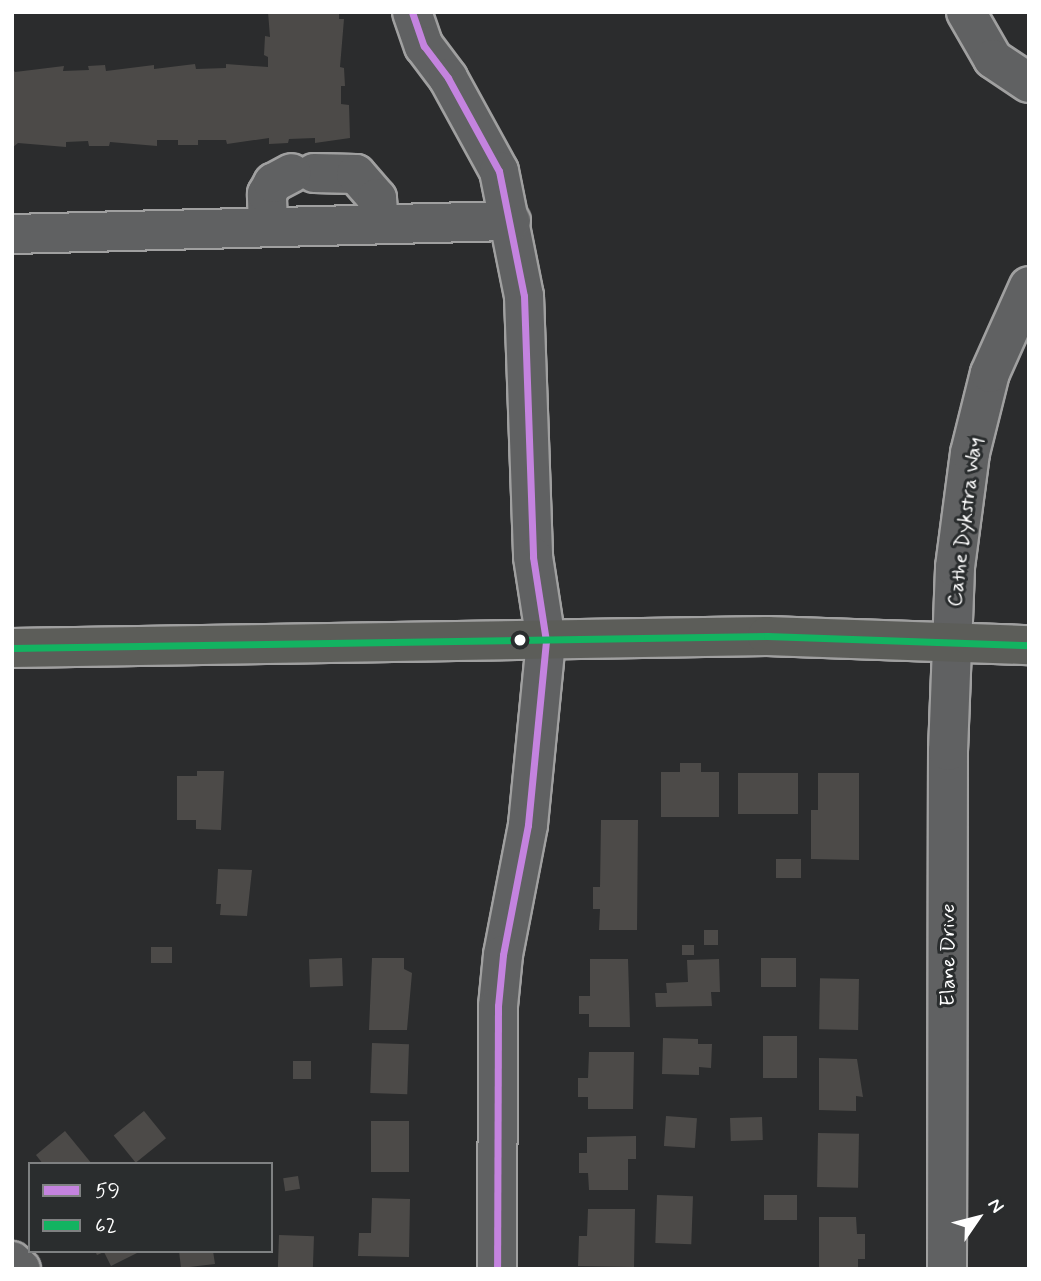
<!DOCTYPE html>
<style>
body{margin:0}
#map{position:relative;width:1041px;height:1281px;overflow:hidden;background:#2b2c2d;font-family:Mynerve,sans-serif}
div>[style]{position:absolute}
.building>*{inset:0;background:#4c4a48;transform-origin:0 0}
.roads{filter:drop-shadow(2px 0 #a0a0a0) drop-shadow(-2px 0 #a0a0a0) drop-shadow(0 2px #a0a0a0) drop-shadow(0 -2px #a0a0a0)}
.minor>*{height:38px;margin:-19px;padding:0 19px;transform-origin:19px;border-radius:19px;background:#606162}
.highway>*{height:38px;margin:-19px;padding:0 19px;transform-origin:19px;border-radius:19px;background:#5c5d59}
.bus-1>*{height:7px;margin:-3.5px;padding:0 3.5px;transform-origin:3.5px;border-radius:3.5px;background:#c483df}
.bus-2>*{height:7px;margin:-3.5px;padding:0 3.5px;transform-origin:3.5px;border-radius:3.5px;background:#13b361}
.dots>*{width:19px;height:19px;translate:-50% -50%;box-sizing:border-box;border:4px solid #2a2d2e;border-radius:50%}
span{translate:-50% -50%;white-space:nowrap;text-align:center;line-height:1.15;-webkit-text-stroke:6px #2a2d2e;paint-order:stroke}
.street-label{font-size:21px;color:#fff}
.frame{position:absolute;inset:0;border:14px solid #fff;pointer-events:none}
.legend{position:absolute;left:28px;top:1162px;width:245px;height:91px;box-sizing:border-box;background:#2a2d2e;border:2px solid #7f8182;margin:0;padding:9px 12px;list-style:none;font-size:21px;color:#fff}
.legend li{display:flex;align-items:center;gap:14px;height:35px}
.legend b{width:35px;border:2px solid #7f8182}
.north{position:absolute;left:943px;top:1183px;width:70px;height:70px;-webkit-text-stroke:5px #2a2d2e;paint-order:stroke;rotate:55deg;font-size:19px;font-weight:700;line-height:28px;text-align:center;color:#fff}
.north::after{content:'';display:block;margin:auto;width:24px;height:32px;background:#fff;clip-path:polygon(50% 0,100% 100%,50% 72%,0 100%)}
</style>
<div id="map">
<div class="building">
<div style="clip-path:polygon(268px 12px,339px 12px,339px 19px,344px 19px,340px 67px,344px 68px,345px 86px,341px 86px,341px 104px,349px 105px,350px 138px,315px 143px,315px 138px,289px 139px,288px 143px,269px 144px,269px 138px,227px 144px,226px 140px,198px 140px,198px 145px,178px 145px,178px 140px,157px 140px,157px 146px,110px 142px,109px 146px,89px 146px,88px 141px,66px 142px,66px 147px,18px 143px,12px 148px,12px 68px,15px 72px,64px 66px,63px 71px,89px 70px,88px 66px,105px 65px,106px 71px,154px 65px,154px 69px,195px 64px,196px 69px,226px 68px,226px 64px,268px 67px,268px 57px,264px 55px,265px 36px,270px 37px)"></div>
<div style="clip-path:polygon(680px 763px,701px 763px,701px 772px,719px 772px,719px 817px,661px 817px,661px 772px,680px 772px)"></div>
<div style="clip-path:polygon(197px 771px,224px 771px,221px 830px,196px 829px,196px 820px,177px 820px,177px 776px,197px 776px)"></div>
<div style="left:738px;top:773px;width:60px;height:41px"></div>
<div style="clip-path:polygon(818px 773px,859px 773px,859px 860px,811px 859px,811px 810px,818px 810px)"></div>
<div style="clip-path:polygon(601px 820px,638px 820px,637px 930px,599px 930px,600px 909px,593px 909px,593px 887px,600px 887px)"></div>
<div style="left:776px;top:859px;width:25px;height:19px"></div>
<div style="clip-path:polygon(218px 869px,252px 870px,247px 916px,220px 915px,221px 904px,216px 904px)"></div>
<div style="left:704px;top:930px;width:14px;height:15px"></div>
<div style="left:682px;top:945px;width:12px;height:10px"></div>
<div style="left:151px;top:947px;width:21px;height:16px"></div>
<div style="left:342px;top:958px;width:28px;height:33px;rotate:88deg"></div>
<div style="clip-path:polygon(372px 958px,404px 958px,404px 969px,412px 973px,407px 1030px,369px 1030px)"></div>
<div style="left:796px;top:958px;width:29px;height:35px;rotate:90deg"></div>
<div style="clip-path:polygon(590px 959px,628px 959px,630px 1027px,589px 1027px,589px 1014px,579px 1014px,579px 996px,590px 996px)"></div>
<div style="clip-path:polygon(719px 959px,720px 992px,711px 992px,712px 1006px,656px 1007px,655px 993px,667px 993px,666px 983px,688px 982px,687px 960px)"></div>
<div style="left:859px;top:979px;width:51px;height:39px;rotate:91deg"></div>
<div style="left:797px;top:1036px;width:42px;height:34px;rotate:90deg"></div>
<div style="clip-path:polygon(663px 1038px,698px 1039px,698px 1044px,712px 1044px,711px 1068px,699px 1067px,699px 1075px,662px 1074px)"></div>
<div style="left:372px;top:1043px;width:37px;height:50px;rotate:2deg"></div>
<div style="clip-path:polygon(589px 1052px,634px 1052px,633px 1109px,588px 1109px,588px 1097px,578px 1097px,578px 1078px,588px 1078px)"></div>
<div style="clip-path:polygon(819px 1058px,857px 1059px,863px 1097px,856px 1096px,856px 1111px,819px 1110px)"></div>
<div style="left:293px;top:1061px;width:18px;height:18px"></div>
<div style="left:144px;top:1111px;width:35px;height:39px;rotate:51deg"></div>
<div style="left:666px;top:1116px;width:31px;height:30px;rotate:4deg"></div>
<div style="left:762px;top:1117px;width:23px;height:32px;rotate:88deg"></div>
<div style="left:409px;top:1121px;width:51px;height:38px;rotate:90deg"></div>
<div style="clip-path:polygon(65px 1131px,92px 1164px,43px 1164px,36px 1155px)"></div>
<div style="left:818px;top:1133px;width:41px;height:54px;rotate:1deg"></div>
<div style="clip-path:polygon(636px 1136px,636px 1159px,628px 1159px,628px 1190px,589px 1190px,588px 1173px,579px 1173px,579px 1153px,587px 1153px,587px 1137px)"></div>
<div style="left:298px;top:1176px;width:13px;height:15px;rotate:81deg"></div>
<div style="left:657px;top:1195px;width:36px;height:48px;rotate:2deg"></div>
<div style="left:797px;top:1195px;width:25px;height:33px;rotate:90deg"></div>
<div style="clip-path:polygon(372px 1198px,410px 1199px,409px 1257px,358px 1256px,359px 1233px,371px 1233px)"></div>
<div style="clip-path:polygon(588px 1209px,635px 1209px,634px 1267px,578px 1266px,579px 1236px,587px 1236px)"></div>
<div style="clip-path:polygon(819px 1217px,856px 1217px,857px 1234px,865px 1234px,865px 1259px,858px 1259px,858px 1267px,819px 1268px)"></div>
<div style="left:279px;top:1235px;width:35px;height:34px;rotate:2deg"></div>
<div style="clip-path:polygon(95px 1251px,141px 1251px,111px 1266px,104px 1252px,97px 1255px)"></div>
<div style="clip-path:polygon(179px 1251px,213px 1251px,215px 1264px,181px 1268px)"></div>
</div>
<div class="roads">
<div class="minor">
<div style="left:412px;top:12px;width:36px;rotate:71deg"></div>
<div style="left:424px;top:46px;width:40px;rotate:53deg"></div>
<div style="left:448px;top:78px;width:106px;rotate:61.3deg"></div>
<div style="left:499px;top:171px;width:127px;rotate:78.7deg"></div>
<div style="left:524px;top:296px;width:261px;rotate:88deg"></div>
<div style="left:533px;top:557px;width:85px;rotate:81.2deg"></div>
<div style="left:546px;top:641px;width:185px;rotate:95.6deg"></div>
<div style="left:528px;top:825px;width:132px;rotate:100.9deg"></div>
<div style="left:503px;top:955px;width:51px;rotate:95.6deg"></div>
<div style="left:498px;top:1006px;width:263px;rotate:90.2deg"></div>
<div style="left:966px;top:12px;width:54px;rotate:60.1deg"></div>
<div style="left:993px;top:59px;width:43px;rotate:33.7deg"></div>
<div style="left:314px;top:173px;width:42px;rotate:1.4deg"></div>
<div style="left:356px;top:174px;width:32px;rotate:49deg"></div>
<div style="left:377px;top:198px;width:26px;rotate:86deg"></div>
<div style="left:268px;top:227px;width:33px;rotate:-92deg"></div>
<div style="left:267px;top:194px;width:13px;rotate:-61deg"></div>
<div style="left:273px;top:183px;width:21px;rotate:-28deg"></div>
<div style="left:12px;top:234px;width:499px;rotate:-1.5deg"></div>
<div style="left:12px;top:1261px;width:12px;rotate:42deg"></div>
<div style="left:947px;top:1269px;width:518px;rotate:-89.89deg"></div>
<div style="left:948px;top:751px;width:184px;rotate:-87.8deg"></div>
<div style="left:955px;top:567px;width:115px;rotate:-82.5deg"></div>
<div style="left:970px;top:453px;width:82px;rotate:-76deg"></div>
<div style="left:990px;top:373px;width:95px;rotate:-65.9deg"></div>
</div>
<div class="highway">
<div style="left:12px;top:648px;width:755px;rotate:-0.91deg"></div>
<div style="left:767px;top:636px;width:262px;rotate:2deg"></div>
</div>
</div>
<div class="bus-1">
<div style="left:412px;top:12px;width:36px;rotate:71deg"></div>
<div style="left:424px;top:46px;width:40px;rotate:53deg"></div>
<div style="left:448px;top:78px;width:106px;rotate:61.3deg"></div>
<div style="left:499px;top:171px;width:127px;rotate:78.7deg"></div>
<div style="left:524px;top:296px;width:261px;rotate:88deg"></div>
<div style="left:533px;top:557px;width:85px;rotate:81.2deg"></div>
<div style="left:546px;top:641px;width:185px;rotate:95.6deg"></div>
<div style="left:528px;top:825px;width:132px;rotate:100.9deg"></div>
<div style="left:503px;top:955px;width:51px;rotate:95.6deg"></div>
<div style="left:498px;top:1006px;width:263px;rotate:90.2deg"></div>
</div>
<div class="bus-2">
<div style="left:12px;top:648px;width:755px;rotate:-0.91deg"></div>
<div style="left:767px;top:636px;width:262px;rotate:2deg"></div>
</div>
<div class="dots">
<div style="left:520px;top:640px;background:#fff"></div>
</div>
<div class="street-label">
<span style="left:965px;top:522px;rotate:-83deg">Cathe Dykstra Way</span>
<span style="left:948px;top:955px;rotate:-90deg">Elane Drive</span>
</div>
<div class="frame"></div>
<ul class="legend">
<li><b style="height:9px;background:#c483df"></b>59</li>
<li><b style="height:9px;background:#13b361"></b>62</li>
</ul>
<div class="north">N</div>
</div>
